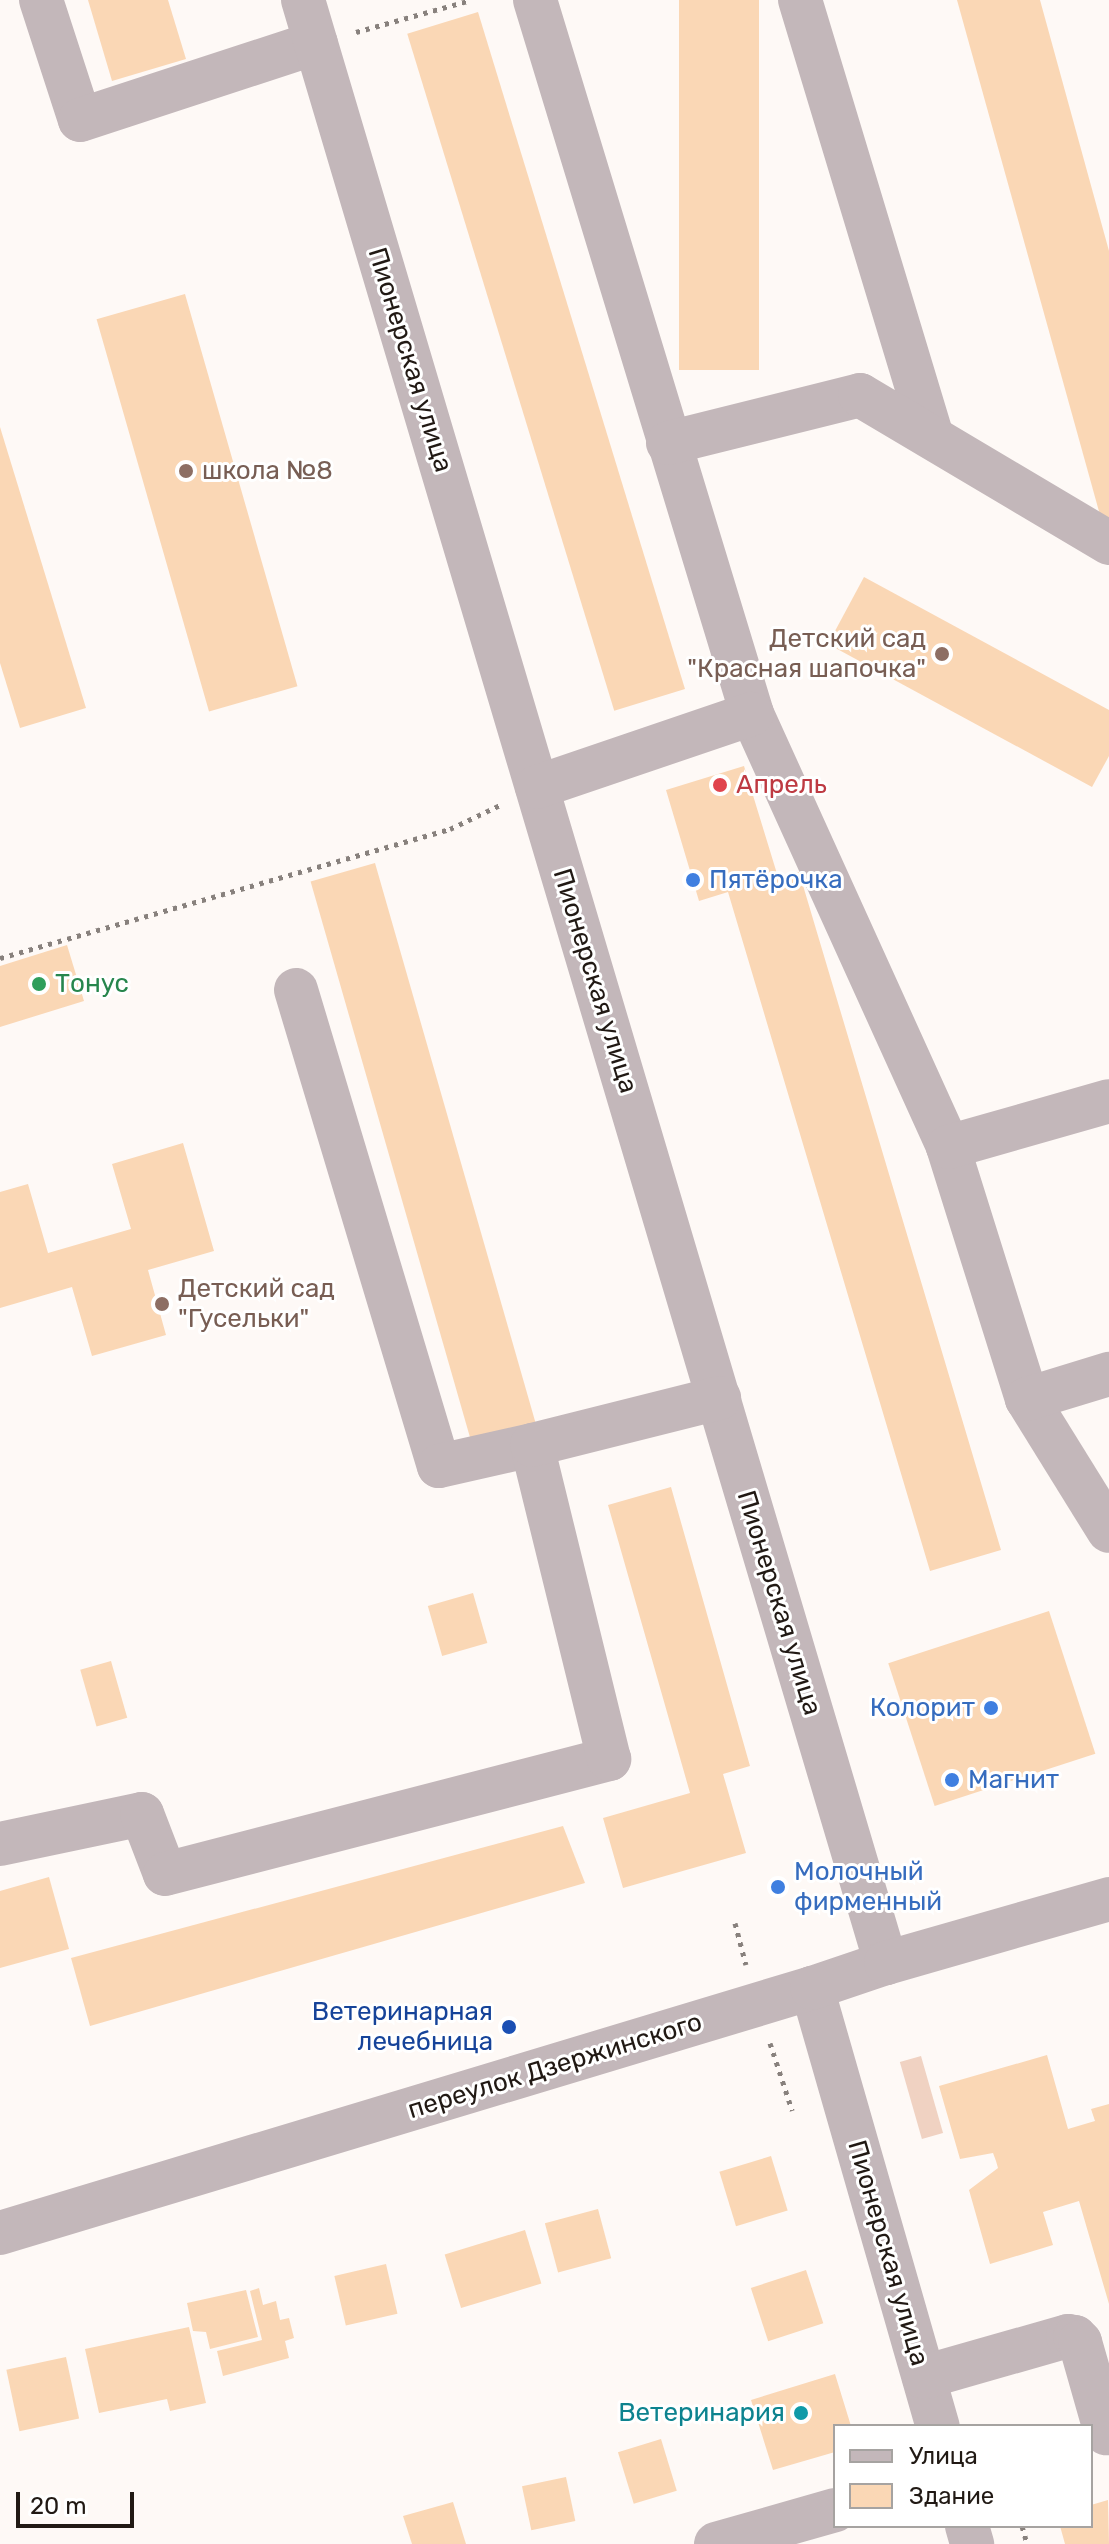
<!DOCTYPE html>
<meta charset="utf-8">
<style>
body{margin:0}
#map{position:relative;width:1109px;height:2544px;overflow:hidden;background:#fef9f6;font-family:Rubik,sans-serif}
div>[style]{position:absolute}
.green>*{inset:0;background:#f0d2c2;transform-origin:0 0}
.building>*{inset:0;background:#fad7b5;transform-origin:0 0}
.path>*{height:5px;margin-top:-2.5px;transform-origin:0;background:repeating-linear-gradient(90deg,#88817d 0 4px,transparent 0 10px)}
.minor>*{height:44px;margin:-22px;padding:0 22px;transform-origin:22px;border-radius:22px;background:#c3b7ba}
.dots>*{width:22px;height:22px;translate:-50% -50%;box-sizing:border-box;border:4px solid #fff;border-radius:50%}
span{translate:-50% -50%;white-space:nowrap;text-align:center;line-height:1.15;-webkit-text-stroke:6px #fff;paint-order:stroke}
.street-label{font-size:26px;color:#211914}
.education-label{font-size:26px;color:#785e54}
.left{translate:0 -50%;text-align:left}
.right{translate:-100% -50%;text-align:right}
.health-label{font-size:26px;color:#be3a42}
.shop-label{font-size:26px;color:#366cbe}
.leisure-label{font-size:26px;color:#27864d}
.transit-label{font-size:26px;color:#164399}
.culture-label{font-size:26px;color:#0d838f}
.legend{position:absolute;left:833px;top:2424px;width:260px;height:104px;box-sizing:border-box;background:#fff;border:2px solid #a6a3a1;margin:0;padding:10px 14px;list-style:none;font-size:24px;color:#211914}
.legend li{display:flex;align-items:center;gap:16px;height:40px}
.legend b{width:40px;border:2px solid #a6a3a1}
.scale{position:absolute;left:16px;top:2492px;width:118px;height:36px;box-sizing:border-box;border:4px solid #211914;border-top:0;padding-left:10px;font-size:24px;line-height:28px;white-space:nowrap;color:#211914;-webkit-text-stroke:6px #fff;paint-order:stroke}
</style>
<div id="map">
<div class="green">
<div style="left:921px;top:2056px;width:80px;height:22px;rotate:74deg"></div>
</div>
<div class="building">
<div style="clip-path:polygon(88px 0,168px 0,186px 59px,112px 81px)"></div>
<div style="left:679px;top:0;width:80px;height:370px"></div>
<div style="clip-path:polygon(957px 0,1040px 0,1109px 251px,1109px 532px,1105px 533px)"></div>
<div style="left:478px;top:12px;width:708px;height:74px;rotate:73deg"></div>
<div style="left:185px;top:294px;width:408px;height:92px;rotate:74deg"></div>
<div style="clip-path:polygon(0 427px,86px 708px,20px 728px,0 663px)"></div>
<div style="clip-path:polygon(864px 577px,1109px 710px,1109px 756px,1092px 787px,828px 644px)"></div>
<div style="clip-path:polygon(744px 766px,778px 877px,769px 881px,799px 872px,1001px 1550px,930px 1571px,728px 892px,699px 901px,666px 790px)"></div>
<div style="left:375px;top:863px;width:585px;height:67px;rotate:74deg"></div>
<div style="clip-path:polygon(67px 945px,84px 1001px,0 1027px,0 966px)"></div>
<div style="clip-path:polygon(183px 1143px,214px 1251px,148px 1270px,166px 1335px,92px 1356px,72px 1287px,0 1308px,0 1192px,28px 1184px,48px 1253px,131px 1229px,112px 1164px)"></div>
<div style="clip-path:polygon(671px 1487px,750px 1766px,723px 1774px,746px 1853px,623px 1888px,603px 1818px,690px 1793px,608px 1505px)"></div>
<div style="left:473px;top:1593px;width:52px;height:47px;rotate:74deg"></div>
<div style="left:1049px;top:1611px;width:150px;height:169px;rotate:72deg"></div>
<div style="left:111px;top:1661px;width:59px;height:32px;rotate:74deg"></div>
<div style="clip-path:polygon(563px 1826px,585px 1883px,90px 2026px,71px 1958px)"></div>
<div style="clip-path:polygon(49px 1877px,69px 1949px,0 1968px,0 1891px)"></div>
<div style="clip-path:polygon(1047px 2055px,1068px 2129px,1095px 2121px,1091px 2109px,1109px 2104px,1109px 2304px,1079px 2201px,1043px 2212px,1053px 2245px,990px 2264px,969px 2190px,998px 2168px,996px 2161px,993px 2153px,960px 2159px,939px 2086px)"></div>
<div style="left:771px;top:2156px;width:57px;height:54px;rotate:73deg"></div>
<div style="left:598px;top:2209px;width:51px;height:55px;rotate:75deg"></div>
<div style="left:525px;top:2230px;width:56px;height:84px;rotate:73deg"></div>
<div style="left:386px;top:2264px;width:51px;height:53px;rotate:77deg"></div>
<div style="left:806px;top:2270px;width:56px;height:58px;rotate:72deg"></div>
<div style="clip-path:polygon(259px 2288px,263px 2305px,276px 2301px,280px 2320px,289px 2318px,294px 2338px,285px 2341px,289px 2358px,223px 2376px,217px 2351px,262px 2340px,250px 2291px)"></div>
<div style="clip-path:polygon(246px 2290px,258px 2337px,210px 2349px,206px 2332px,193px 2331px,187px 2303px)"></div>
<div style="clip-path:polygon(189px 2327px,206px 2403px,170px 2411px,167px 2399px,99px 2413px,85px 2349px)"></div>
<div style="left:66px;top:2357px;width:63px;height:61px;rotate:78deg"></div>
<div style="clip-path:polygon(835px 2374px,851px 2426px,835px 2426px,835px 2452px,773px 2470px,751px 2400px)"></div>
<div style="left:661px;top:2439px;width:54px;height:45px;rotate:73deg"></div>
<div style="left:566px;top:2477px;width:45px;height:45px;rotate:78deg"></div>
<div style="clip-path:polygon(1108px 2500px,1109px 2544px,1065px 2544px,1060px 2526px,1091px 2526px,1091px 2505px)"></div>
<div style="clip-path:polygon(453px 2502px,466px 2544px,412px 2544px,403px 2516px)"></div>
</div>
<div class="path">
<div style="left:356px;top:32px;width:119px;rotate:-15.5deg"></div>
<div style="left:0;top:958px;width:468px;rotate:-16deg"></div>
<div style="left:450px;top:829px;width:55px;rotate:-25.6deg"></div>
<div style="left:735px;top:1923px;width:43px;rotate:75.3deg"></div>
<div style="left:770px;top:2043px;width:71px;rotate:71.8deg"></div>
<div style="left:1022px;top:2526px;width:19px;rotate:74deg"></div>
</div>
<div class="minor">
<div style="left:41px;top:0;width:126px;rotate:72deg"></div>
<div style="left:80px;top:120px;width:248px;rotate:-18.1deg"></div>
<div style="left:303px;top:0;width:2048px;rotate:73.46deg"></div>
<div style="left:535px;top:0;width:746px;rotate:73.09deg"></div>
<div style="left:752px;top:714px;width:475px;rotate:65.6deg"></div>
<div style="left:948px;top:1147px;width:264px;rotate:72.6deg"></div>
<div style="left:1027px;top:1399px;width:155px;rotate:58.2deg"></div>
<div style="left:800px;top:0;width:453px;rotate:73.2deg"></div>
<div style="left:668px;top:443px;width:198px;rotate:-14deg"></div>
<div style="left:860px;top:395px;width:290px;rotate:30.7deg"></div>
<div style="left:537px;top:787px;width:227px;rotate:-18.8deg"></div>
<div style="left:296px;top:990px;width:497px;rotate:73.3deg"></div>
<div style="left:439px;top:1466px;width:95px;rotate:-12.7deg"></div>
<div style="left:948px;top:1147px;width:167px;rotate:-15.9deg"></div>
<div style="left:1027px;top:1399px;width:86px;rotate:-17deg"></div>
<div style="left:0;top:1844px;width:145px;rotate:-11.9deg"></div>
<div style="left:142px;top:1814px;width:64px;rotate:69deg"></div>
<div style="left:165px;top:1874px;width:459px;rotate:-14.5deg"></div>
<div style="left:609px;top:1759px;width:323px;rotate:-103.8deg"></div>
<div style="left:532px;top:1445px;width:193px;rotate:-14.1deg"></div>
<div style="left:812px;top:1988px;width:456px;rotate:74deg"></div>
<div style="left:0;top:2233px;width:848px;rotate:-16.79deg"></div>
<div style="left:812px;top:1988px;width:78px;rotate:-18.7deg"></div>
<div style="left:886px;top:1963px;width:232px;rotate:-16deg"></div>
<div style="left:924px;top:2377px;width:150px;rotate:-15.9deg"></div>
<div style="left:1068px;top:2336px;width:7px;rotate:8deg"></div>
<div style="left:1075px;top:2337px;width:7px;rotate:45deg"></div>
<div style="left:1080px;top:2342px;width:95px;rotate:74.1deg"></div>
<div style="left:967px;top:2526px;width:19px;rotate:74deg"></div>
<div style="left:716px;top:2544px;width:124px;rotate:-15.9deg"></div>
</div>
<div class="dots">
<div style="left:186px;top:471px;background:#8d6e63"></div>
<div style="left:942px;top:654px;background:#8d6e63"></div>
<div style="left:720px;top:785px;background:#e0444e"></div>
<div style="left:693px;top:880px;background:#3f7fe0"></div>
<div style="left:39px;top:984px;background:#2e9e5b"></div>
<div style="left:162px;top:1304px;background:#8d6e63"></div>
<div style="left:991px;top:1708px;background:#3f7fe0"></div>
<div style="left:952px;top:1780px;background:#3f7fe0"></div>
<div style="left:778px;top:1887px;background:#3f7fe0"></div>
<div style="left:509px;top:2027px;background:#1a4fb4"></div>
<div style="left:801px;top:2413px;background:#0f9aa8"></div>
</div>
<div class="street-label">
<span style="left:410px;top:360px;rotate:73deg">Пионерская улица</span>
<span style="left:595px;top:981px;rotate:73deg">Пионерская улица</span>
<span style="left:779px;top:1603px;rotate:73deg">Пионерская улица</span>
<span style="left:555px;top:2066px;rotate:-17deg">переулок Дзержинского</span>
<span style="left:888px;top:2253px;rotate:74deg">Пионерская улица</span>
</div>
<div class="education-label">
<span class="left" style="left:202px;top:471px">школа №8</span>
<span class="right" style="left:926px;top:654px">Детский сад<br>"Красная шапочка"</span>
<span class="left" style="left:178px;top:1304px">Детский сад<br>"Гусельки"</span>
</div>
<div class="health-label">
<span class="left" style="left:736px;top:785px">Апрель</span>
</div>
<div class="shop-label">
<span class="left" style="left:709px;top:880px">Пятёрочка</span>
<span class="right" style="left:975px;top:1708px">Колорит</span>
<span class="left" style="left:968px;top:1780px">Магнит</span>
<span class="left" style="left:794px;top:1887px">Молочный<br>фирменный</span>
</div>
<div class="leisure-label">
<span class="left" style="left:55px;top:984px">Тонус</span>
</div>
<div class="transit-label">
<span class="right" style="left:493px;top:2027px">Ветеринарная<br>лечебница</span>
</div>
<div class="culture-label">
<span class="right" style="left:785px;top:2413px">Ветеринария</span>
</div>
<ul class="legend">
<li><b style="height:10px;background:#c3b7ba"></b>Улица</li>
<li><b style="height:22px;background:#fad7b5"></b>Здание</li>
</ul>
<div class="scale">20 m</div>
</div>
